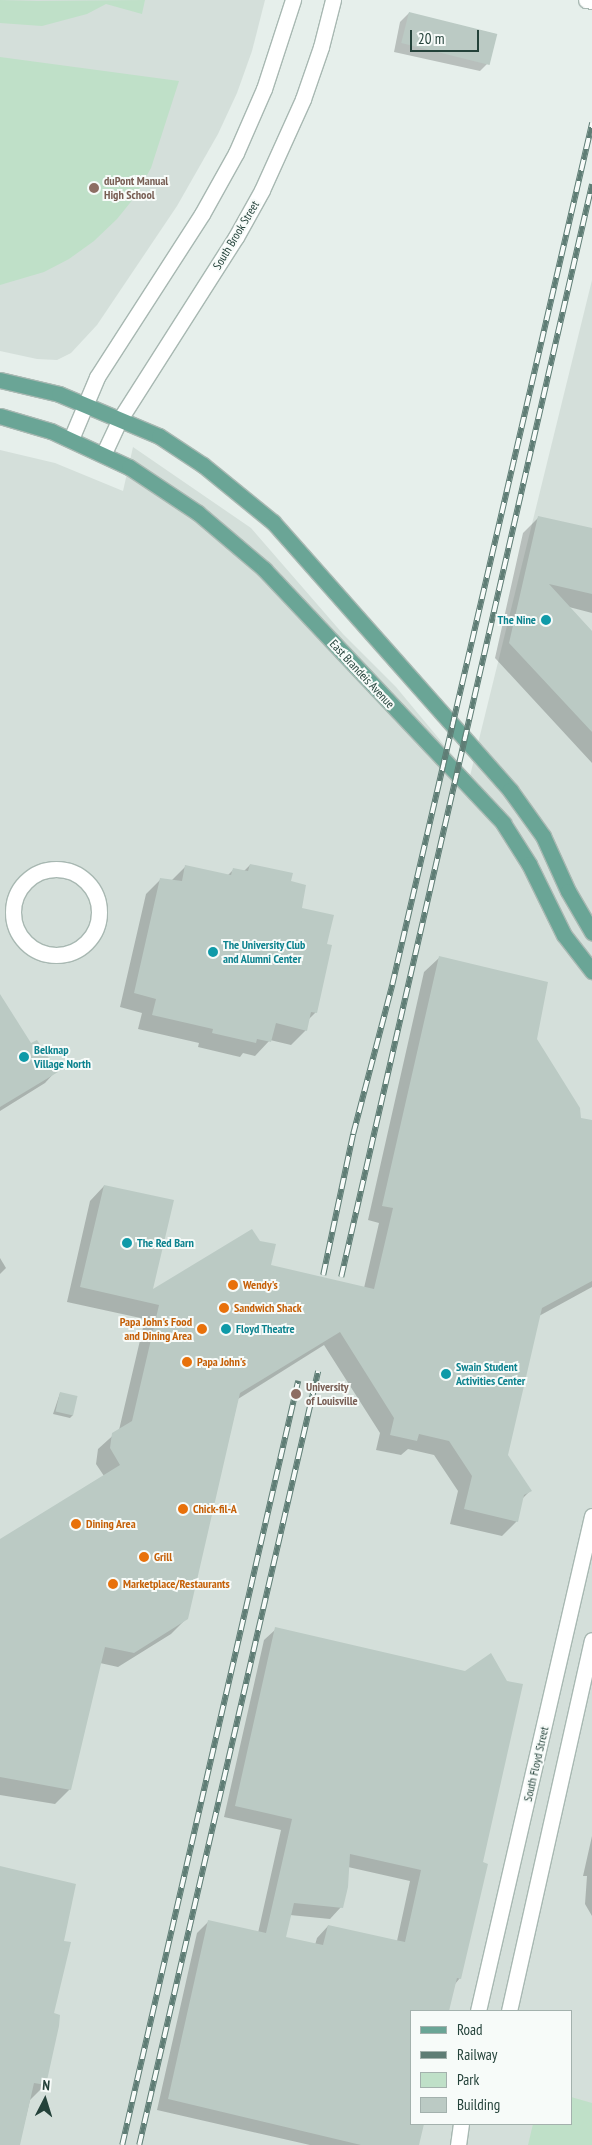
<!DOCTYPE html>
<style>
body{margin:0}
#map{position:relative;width:592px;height:2145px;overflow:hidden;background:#e6efeb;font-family:"PT Sans Narrow",sans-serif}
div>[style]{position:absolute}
.built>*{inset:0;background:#d4dfda}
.green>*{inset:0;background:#bfe0c8}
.shadow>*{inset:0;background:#0003}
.building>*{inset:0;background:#bbcac4;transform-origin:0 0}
.roads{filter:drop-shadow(1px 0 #a8b8b2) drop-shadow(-1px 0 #a8b8b2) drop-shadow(0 1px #a8b8b2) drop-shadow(0 -1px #a8b8b2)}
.minor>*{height:15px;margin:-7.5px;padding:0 7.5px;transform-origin:7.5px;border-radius:7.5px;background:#fff}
.minor>.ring{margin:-7.5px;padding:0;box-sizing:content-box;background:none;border:15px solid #fff;border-radius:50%}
.major>*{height:15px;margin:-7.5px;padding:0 7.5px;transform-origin:7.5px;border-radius:7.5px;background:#6aa596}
.rail>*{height:5.5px;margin-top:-2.75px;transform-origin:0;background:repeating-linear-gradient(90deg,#f7fbf9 0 11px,#5f7d75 0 22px);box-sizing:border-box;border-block:1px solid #5f7d75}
.dots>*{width:14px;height:14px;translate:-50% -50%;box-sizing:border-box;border:2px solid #f7fbf9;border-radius:50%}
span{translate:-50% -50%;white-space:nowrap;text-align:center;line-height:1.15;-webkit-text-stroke:4px #f7fbf9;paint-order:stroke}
.education-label{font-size:12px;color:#785e54;font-weight:700}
.left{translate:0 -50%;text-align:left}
.street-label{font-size:12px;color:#24423a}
.culture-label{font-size:12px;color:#0d838f;font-weight:700}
.right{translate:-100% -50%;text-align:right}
.food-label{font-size:12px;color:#c56008;font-weight:700}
.legend{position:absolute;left:410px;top:2010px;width:162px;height:115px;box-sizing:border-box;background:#f7fbf9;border:1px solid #a3b1ad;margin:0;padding:6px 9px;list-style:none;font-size:15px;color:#24423a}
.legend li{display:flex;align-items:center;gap:10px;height:25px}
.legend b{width:25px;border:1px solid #a3b1ad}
.north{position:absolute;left:20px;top:2075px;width:50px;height:50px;-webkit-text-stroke:4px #f7fbf9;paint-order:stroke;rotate:5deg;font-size:14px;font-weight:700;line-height:20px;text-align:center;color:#24423a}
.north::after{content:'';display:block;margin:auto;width:18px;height:22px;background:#24423a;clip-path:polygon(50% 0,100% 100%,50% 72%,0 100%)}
.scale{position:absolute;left:410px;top:30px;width:69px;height:22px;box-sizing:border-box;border:2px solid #24423a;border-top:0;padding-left:6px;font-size:15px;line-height:18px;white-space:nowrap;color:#24423a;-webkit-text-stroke:4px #f7fbf9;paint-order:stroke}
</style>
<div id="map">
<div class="built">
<div style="clip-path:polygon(0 0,265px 0,252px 51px,237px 93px,218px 134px,177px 206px,97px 325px,71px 353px,57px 360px,37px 359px,0 351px)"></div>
<div style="clip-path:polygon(evenodd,592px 280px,592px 2145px,0 2145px,0 450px,55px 463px,123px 491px,133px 447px,251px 528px,343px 634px,396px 687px,470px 776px,592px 280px,411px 2011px,571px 2011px,571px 2124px,411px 2124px,411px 2011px)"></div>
</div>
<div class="green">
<div style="clip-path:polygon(0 0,37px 1px,145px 0,142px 14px,106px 4px,87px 14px,42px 26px,0 23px)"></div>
<div style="clip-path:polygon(0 57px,179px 81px,151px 168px,134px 198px,117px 219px,94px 241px,69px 259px,44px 272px,0 285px)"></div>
<div style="clip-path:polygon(571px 2097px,592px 2103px,592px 2145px,528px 2145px,533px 2124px,571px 2124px)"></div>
</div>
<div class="shadow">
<div style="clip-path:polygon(409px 13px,495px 34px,489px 62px,480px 71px,394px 52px,400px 22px)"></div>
<div style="clip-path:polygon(538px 518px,592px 529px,592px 613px,569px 607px,592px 632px,592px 763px,495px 658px,523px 533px)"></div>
<div style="clip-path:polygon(250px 865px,290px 882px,301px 909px,325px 945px,316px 1012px,308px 1020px,306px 1030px,291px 1045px,270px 1040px,255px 1056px,243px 1053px,240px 1057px,198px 1047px,199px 1043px,138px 1029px,142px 1013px,120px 1007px,146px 894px,161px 879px,171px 881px,186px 866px,227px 876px,234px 869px,244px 871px)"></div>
<div style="clip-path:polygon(439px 958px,536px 1040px,580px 1119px,592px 1122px,592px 1287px,539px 1316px,506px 1455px,530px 1491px,522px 1499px,517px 1521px,502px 1536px,450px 1524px,458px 1491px,434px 1455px,408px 1449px,401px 1455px,376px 1450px,380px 1433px,324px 1345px,238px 1399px,187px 1618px,171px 1634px,118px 1667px,100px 1663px,70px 1789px,55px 1804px,0 1795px,0 1540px,104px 1476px,96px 1464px,98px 1449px,119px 1430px,145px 1319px,67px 1302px,90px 1201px,104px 1186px,151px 1292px,269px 1266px,364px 1288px,379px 1223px,368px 1220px,424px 972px)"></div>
<div style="clip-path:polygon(0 996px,31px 1045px,56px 1071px,45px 1083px,0 1111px)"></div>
<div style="clip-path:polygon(0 1258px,6px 1268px,0 1274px)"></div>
<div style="clip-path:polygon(60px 1393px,73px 1415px,70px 1418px,53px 1414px)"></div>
<div style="clip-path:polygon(evenodd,276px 1629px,465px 1672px,482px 1863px,460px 1978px,455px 1984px,448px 2011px,411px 2011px,411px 2124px,423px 2124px,418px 2145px,310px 2145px,157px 2110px,197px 1933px,209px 1921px,258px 1933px,281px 1830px,224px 1817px,264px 1640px,276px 1629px,348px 1867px,410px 1881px,397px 1941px,328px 1926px,317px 1938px,315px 1945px,285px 1938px,290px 1915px,330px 1919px,341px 1907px,348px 1867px)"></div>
<div style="clip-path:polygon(592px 1836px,592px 1916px,585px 1904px,587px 1876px,583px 1876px)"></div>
<div style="clip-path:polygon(0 1868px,62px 1942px,45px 2085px,30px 2100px,19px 2145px,0 2145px)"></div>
</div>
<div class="building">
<div style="left:409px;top:12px;width:91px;height:32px;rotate:14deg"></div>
<div style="clip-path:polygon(538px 516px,592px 528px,592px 594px,549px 584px,592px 631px,592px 732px,509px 643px)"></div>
<div style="clip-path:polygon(250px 864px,293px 873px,291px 881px,306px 885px,302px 908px,334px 915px,327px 944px,332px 945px,317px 1013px,311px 1012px,307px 1031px,276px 1023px,271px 1042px,257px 1039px,256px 1043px,212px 1033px,213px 1029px,152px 1015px,156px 999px,134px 993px,160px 878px,182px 881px,185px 865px,231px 875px,233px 868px,248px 871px)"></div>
<div style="clip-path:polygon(439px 956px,548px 982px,537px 1039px,580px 1108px,581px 1118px,592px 1120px,592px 1281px,542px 1308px,508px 1455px,532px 1491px,524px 1495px,518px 1522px,464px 1509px,472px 1476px,449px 1441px,419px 1434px,417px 1441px,390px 1435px,394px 1418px,340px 1332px,240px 1393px,188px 1619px,134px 1653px,105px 1647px,71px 1790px,0 1777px,0 1539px,120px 1465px,110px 1448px,112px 1433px,132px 1421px,159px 1305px,80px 1287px,104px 1185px,174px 1200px,153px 1289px,252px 1229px,260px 1241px,276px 1244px,271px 1265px,374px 1289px,393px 1208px,382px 1206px)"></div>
<div style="clip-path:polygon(0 994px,31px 1043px,37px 1040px,58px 1072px,0 1107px)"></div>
<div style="left:60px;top:1392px;width:18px;height:20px;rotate:13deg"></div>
<div style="clip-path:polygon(evenodd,275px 1627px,465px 1671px,491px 1653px,507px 1681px,523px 1684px,483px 1862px,488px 1864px,461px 1979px,457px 1978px,449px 2011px,411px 2011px,411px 2124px,424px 2124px,419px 2145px,361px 2145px,168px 2099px,208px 1920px,266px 1933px,292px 1819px,235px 1806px,275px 1627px,350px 1854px,421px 1870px,405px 1942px,328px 1925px,323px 1945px,286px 1937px,294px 1903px,343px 1908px,348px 1887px,350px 1854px)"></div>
<div style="clip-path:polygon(0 1866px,76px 1884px,64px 1941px,71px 1942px,54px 2013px,60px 2015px,59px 2026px,46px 2085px,34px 2083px,20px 2145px,0 2145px)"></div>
</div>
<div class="roads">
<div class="minor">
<div style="left:586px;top:0;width:6px;rotate:9deg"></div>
<div style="left:71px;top:439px;width:67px;rotate:-67.2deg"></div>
<div style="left:97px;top:377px;width:194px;rotate:-57.2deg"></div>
<div style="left:202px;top:214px;width:70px;rotate:-60.9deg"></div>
<div style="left:236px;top:153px;width:70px;rotate:-66.4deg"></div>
<div style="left:264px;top:89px;width:94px;rotate:-72deg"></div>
<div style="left:104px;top:453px;width:38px;rotate:-65deg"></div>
<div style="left:120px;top:419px;width:216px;rotate:-57.5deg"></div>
<div style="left:236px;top:237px;width:54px;rotate:-61deg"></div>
<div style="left:262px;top:190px;width:100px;rotate:-65.7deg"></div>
<div style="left:303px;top:99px;width:55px;rotate:-70.9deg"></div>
<div style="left:321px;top:47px;width:49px;rotate:-75.7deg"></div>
<div class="ring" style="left:13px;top:869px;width:71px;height:71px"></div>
<div style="left:478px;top:2011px;width:508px;rotate:-77.03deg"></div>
<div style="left:509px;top:2011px;width:380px;rotate:-77.4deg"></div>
<div style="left:458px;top:2145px;width:21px;rotate:-82deg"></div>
</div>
<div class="major">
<div style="left:0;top:380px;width:61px;rotate:13.3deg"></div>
<div style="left:59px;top:394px;width:108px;rotate:22.8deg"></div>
<div style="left:159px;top:436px;width:53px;rotate:33.4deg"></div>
<div style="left:203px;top:465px;width:90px;rotate:39.2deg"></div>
<div style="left:273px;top:522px;width:358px;rotate:48.5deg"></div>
<div style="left:510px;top:790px;width:57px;rotate:54.3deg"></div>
<div style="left:543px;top:836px;width:60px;rotate:65.6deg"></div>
<div style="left:568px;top:891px;width:48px;rotate:59.7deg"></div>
<div style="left:0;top:416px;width:53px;rotate:16.4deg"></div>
<div style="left:51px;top:431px;width:86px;rotate:24.8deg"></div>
<div style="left:129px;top:467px;width:83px;rotate:33.7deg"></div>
<div style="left:198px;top:513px;width:87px;rotate:40.3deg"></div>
<div style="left:264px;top:569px;width:349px;rotate:46.7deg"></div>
<div style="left:503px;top:823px;width:49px;rotate:57.6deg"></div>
<div style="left:529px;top:864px;width:79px;rotate:63.8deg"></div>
<div style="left:564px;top:935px;width:46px;rotate:52.1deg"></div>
</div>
</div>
<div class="rail">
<div style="left:323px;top:1275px;width:144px;rotate:-78deg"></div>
<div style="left:353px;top:1134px;width:154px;rotate:-75.3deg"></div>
<div style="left:392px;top:985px;width:885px;rotate:-76.94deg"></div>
<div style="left:341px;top:1277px;width:1121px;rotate:-77.07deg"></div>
<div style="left:122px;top:2145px;width:784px;rotate:-77.03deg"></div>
<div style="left:139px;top:2145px;width:794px;rotate:-76.98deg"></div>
</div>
<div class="dots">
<div style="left:94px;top:188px;background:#8d6e63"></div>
<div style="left:546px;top:620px;background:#0f9aa8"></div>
<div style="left:213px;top:952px;background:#0f9aa8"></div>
<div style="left:24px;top:1057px;background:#0f9aa8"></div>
<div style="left:127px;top:1243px;background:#0f9aa8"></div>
<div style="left:233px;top:1285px;background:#e8710a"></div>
<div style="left:224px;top:1308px;background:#e8710a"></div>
<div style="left:202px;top:1329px;background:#e8710a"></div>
<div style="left:226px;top:1329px;background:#0f9aa8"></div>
<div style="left:187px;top:1362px;background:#e8710a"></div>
<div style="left:446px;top:1374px;background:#0f9aa8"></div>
<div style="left:296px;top:1394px;background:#8d6e63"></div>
<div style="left:183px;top:1509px;background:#e8710a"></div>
<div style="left:76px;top:1524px;background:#e8710a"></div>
<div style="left:144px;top:1557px;background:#e8710a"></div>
<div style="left:113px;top:1584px;background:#e8710a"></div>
</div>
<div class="education-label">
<span class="left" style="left:104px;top:188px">duPont Manual<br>High School</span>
<span class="left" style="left:306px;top:1394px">University<br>of Louisville</span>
</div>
<div class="street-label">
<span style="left:236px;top:235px;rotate:-59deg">South Brook Street</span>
<span style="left:362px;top:674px;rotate:47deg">East Brandeis Avenue</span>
<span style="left:536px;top:1764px;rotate:-77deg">South Floyd Street</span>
</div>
<div class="culture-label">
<span class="right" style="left:536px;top:620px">The Nine</span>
<span class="left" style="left:223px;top:952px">The University Club<br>and Alumni Center</span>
<span class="left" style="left:34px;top:1057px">Belknap<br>Village North</span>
<span class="left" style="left:137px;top:1243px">The Red Barn</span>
<span class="left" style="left:236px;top:1329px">Floyd Theatre</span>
<span class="left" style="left:456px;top:1374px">Swain Student<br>Activities Center</span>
</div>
<div class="food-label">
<span class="left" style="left:243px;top:1285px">Wendy's</span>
<span class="left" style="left:234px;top:1308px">Sandwich Shack</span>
<span class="right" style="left:192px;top:1329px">Papa John's Food<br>and Dining Area</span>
<span class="left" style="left:197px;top:1362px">Papa John's</span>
<span class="left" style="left:193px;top:1509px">Chick-fil-A</span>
<span class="left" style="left:86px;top:1524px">Dining Area</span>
<span class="left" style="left:154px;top:1557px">Grill</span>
<span class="left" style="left:123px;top:1584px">Marketplace/Restaurants</span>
</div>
<ul class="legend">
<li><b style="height:6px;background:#6aa596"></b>Road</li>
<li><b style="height:6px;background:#5f7d75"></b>Railway</li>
<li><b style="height:14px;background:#bfe0c8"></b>Park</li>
<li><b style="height:14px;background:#bbcac4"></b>Building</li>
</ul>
<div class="north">N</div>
<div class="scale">20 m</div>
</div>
